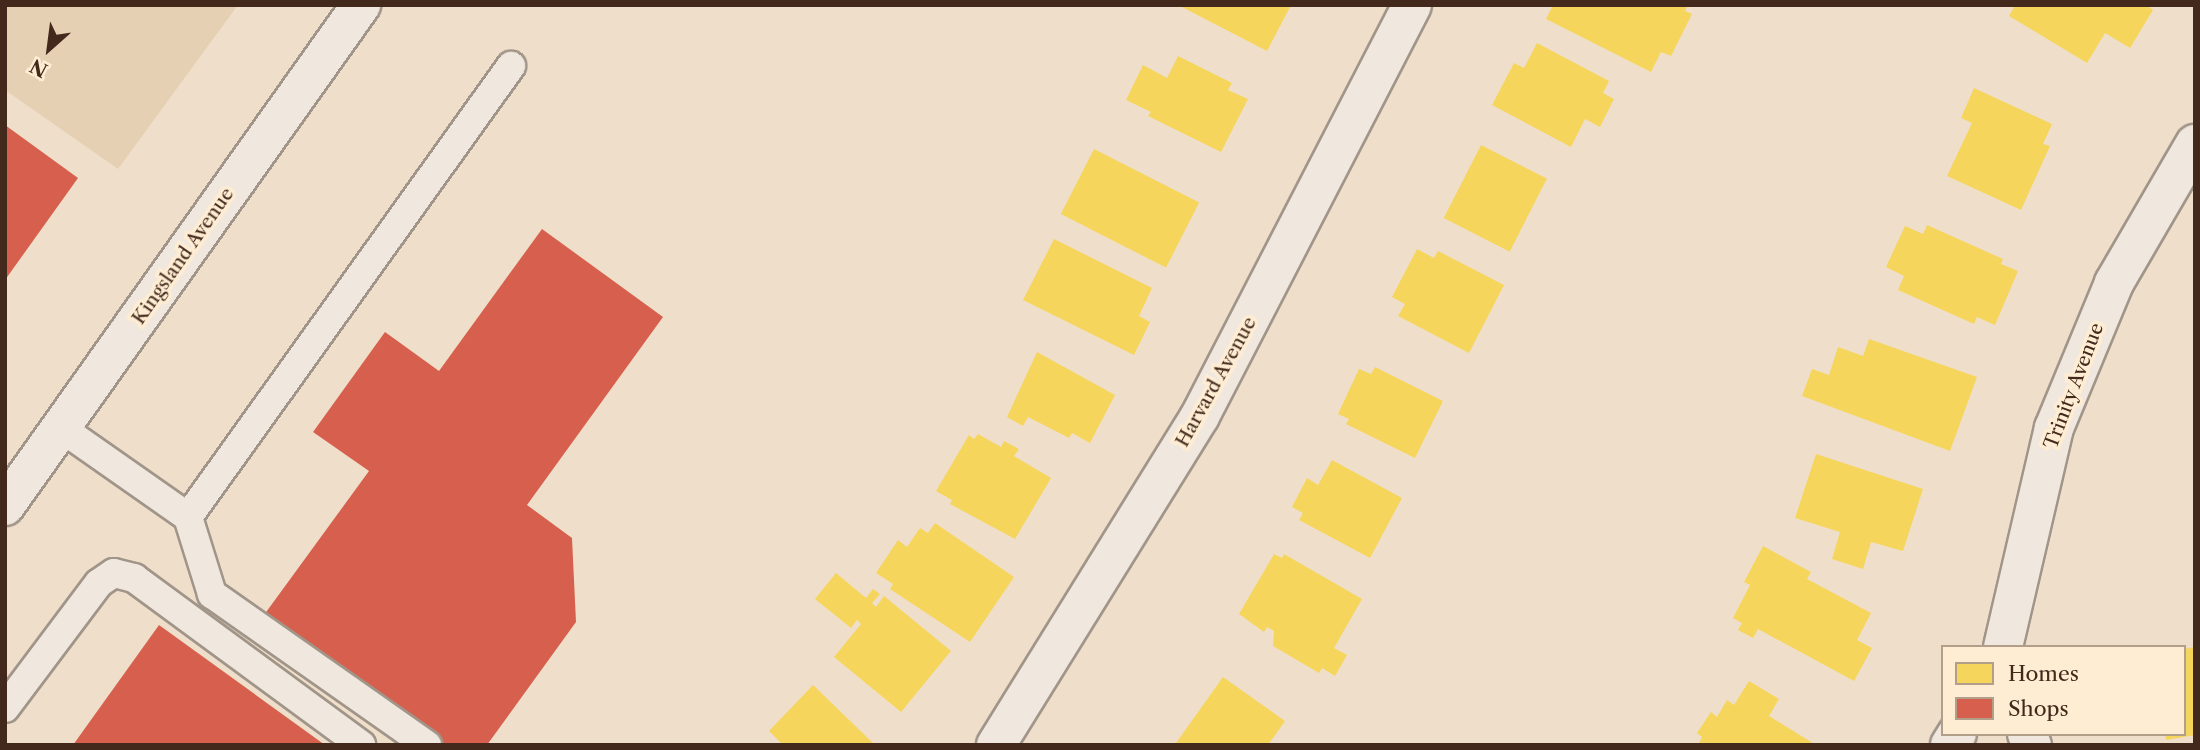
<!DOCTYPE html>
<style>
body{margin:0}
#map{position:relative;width:2200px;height:750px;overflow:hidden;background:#efdfca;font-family:"Libre Caslon Text",serif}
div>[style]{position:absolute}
.green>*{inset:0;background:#e6d0b3}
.homes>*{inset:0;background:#f6d55c;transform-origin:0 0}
.shops>*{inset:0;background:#d6604d}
.roads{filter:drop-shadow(2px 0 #a19589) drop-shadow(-2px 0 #a19589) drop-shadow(0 2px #a19589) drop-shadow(0 -2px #a19589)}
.lane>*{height:28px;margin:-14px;padding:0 14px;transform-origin:14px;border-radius:14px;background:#f0e8de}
.street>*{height:38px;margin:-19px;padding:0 19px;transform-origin:19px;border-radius:19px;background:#f0e8de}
.secondary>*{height:38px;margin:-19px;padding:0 19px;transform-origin:19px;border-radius:19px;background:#f0e8de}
span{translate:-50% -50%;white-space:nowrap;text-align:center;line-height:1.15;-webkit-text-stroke:7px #feecd3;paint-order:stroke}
.street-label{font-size:19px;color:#42291c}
.frame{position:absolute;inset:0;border:7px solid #42291c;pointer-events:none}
.legend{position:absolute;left:1941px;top:645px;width:245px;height:91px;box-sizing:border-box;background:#feecd3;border:2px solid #b39e8a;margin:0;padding:9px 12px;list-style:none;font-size:21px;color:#42291c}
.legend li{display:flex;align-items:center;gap:14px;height:35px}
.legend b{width:35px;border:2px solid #b39e8a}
.north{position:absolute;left:14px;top:14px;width:70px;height:70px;-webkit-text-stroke:5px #feecd3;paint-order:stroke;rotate:208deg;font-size:19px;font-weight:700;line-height:28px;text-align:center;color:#42291c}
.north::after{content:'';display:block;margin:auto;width:24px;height:32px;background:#42291c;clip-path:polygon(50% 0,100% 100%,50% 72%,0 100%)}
</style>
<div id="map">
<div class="green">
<div style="clip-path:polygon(5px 5px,238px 5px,118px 169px,5px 90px)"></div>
</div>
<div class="homes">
<div style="clip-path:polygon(1178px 5px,1291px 5px,1267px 51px)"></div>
<div style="clip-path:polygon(1553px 5px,1688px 5px,1685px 11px,1692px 14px,1671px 56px,1661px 52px,1651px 72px,1546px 19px)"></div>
<div style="clip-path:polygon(2015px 5px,2146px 5px,2153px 10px,2130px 48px,2105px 33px,2087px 63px,2009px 16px)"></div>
<div style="clip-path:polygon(1537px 43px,1609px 81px,1603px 93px,1614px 99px,1600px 127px,1585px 119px,1571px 147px,1492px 105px,1514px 63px,1524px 68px)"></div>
<div style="clip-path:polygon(1178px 56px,1232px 83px,1228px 90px,1248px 99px,1221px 152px,1148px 116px,1151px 112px,1126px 100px,1143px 65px,1167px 78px)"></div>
<div style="clip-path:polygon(1974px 88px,2052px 124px,2043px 144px,2050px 146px,2021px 210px,1947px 176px,1972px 123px,1961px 118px)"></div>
<div style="left:1481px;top:145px;width:74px;height:82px;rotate:27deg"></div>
<div style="left:1094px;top:149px;width:118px;height:73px;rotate:27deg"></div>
<div style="clip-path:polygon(1927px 225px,2003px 259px,2001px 264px,2018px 271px,1995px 325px,1977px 317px,1974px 324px,1898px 290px,1904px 276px,1886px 267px,1905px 226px,1923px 234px)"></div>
<div style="clip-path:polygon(1054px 239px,1152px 288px,1139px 316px,1150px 322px,1134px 355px,1023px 300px)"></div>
<div style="clip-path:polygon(1417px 249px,1434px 258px,1438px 251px,1504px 285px,1469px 353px,1398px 316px,1405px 304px,1392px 297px)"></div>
<div style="clip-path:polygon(1869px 339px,1977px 377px,1950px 451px,1802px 396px,1812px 369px,1829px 375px,1838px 347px,1863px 356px)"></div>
<div style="clip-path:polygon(1037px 352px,1115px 395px,1090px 443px,1072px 433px,1069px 438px,1028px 417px,1023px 426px,1007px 417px)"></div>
<div style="clip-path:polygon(1375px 367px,1443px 401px,1415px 458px,1346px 424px,1349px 419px,1338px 414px,1359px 369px,1371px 374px)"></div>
<div style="clip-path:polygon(978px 434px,1001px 447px,1004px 441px,1019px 449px,1014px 456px,1051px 478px,1015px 539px,950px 504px,952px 500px,936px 491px,969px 435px,974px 439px)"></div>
<div style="clip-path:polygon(1816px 454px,1923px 489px,1903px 551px,1871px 542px,1863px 569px,1832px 559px,1840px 532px,1795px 518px)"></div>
<div style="clip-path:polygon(1332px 460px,1402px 498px,1370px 558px,1299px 520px,1303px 513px,1292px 507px,1307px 478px,1318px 485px)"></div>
<div style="clip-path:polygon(935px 523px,1014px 577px,970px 642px,890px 589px,893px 584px,876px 573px,898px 540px,907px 547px,920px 528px,928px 533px)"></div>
<div style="clip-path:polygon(1763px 546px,1811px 572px,1807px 579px,1871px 613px,1857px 640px,1872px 648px,1854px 681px,1758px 629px,1753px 638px,1738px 630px,1742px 623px,1733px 618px,1750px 585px,1744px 582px)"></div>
<div style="clip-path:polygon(1274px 554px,1282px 558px,1284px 554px,1362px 599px,1334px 648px,1347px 655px,1335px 676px,1322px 668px,1319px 673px,1273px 646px,1274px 631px,1267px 627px,1264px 632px,1239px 614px)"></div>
<div style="clip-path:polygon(836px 573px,866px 598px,873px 589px,880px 594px,872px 603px,876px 607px,884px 596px,951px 651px,901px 712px,834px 657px,861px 624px,857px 620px,851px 628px,815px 599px)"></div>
<div style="clip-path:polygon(2195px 647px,2195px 735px,2166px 740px,2165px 734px,2184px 734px,2184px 649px)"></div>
<div style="clip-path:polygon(1223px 677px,1285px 721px,1268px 745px,1176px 743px)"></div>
<div style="clip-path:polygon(1749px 681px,1779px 699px,1769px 716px,1816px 745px,1698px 745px,1702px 737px,1697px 733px,1711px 712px,1717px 717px,1727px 700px,1734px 705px)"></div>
<div style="clip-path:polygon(813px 685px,875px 745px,783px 745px,769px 731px)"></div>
</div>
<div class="shops">
<div style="clip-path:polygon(5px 125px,78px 178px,5px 280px)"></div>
<div style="clip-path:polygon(542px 229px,663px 317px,527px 505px,572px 538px,576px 622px,487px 745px,444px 745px,264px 615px,369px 471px,313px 432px,385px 332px,439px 371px)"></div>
<div style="clip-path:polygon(159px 625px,325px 745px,73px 745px)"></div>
</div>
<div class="roads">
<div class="lane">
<div style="left:61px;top:428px;width:155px;rotate:35deg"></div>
<div style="left:188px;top:517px;width:555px;rotate:-54.39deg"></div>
<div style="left:188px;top:517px;width:81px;rotate:72.7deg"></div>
<div style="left:212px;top:594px;width:263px;rotate:35.1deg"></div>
<div style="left:5px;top:708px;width:156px;rotate:-53.1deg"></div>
<div style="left:99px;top:583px;width:18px;rotate:-34deg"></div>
<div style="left:114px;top:573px;width:21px;rotate:14deg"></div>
<div style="left:134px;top:578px;width:282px;rotate:36.3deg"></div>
</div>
<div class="street">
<div style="left:2003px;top:647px;width:225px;rotate:-76.9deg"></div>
<div style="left:2054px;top:428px;width:157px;rotate:-67.5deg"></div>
<div style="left:2114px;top:283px;width:161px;rotate:-59.8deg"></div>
<div style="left:2027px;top:734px;width:12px;rotate:66deg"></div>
<div style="left:996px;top:745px;width:387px;rotate:-58.2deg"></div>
<div style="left:1200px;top:416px;width:462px;rotate:-62.7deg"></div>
<div style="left:1950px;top:745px;width:13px;rotate:-58deg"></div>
</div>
<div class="secondary">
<div style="left:5px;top:506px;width:615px;rotate:-54.6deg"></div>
</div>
</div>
<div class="street-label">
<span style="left:183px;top:256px;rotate:-55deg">Kingsland Avenue</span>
<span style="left:1216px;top:382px;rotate:-61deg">Harvard Avenue</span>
<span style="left:2074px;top:386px;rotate:-69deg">Trinity Avenue</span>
</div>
<div class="frame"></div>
<ul class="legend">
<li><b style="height:19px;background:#f6d55c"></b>Homes</li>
<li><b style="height:19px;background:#d6604d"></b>Shops</li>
</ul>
<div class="north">N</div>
</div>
